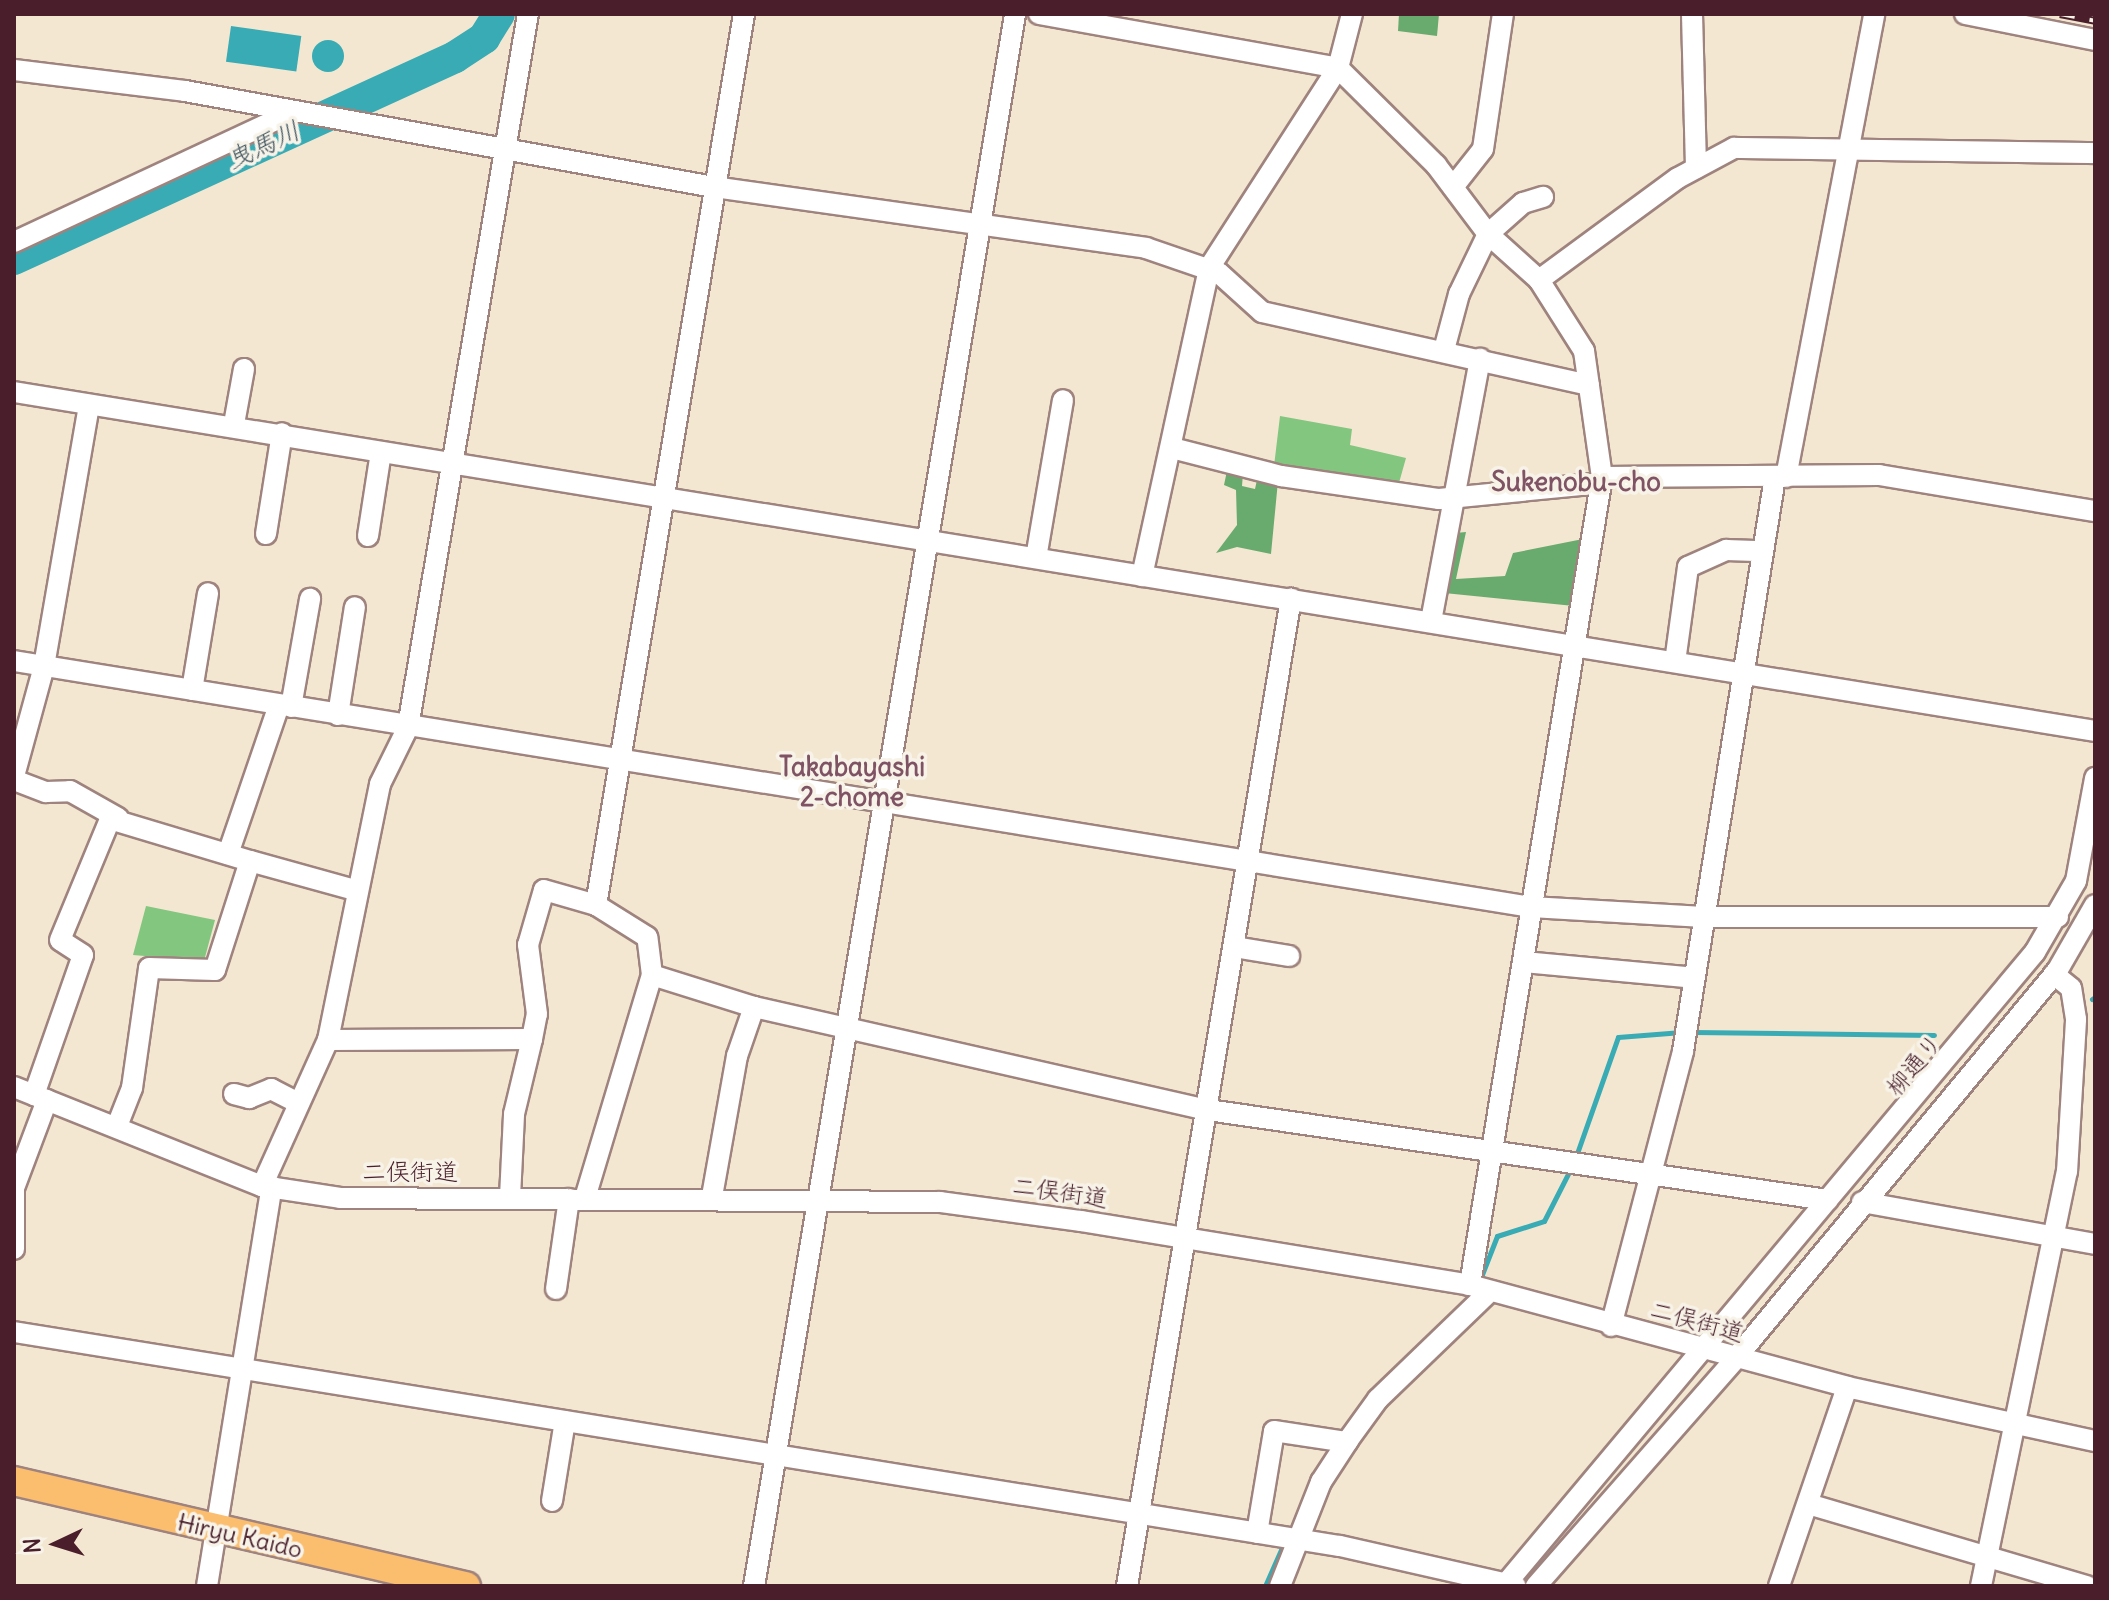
<!DOCTYPE html>
<meta charset="utf-8">
<style>
body{margin:0}
#map{position:relative;width:2109px;height:1600px;overflow:hidden;background:#f4e7d1;font-family:Delius,"Klee One",sans-serif}
div>[style]{position:absolute}
.green>*{inset:0;background:#82c680}
.forest>*{inset:0;background:#69ab6e}
.water>*{inset:0;background:#39abb4;transform-origin:0 0}
.round{border-radius:50%}
.stream>*{height:5px;margin:-2.5px;padding:0 2.5px;transform-origin:2.5px;border-radius:2.5px;background:#39abb4}
.river>*{height:32px;margin:-16px;padding:0 16px;transform-origin:16px;border-radius:16px;background:#39abb4}
.roads{filter:drop-shadow(2px 0 #9f837e) drop-shadow(-2px 0 #9f837e) drop-shadow(0 2px #9f837e) drop-shadow(0 -2px #9f837e)}
.minor>*{height:20px;margin:-10px;padding:0 10px;transform-origin:10px;border-radius:10px;background:#fff}
.highway>*{height:28px;margin:-14px;padding:0 14px;transform-origin:14px;border-radius:14px;background:#fbbd6e}
.rail>*{height:8px;margin-top:-4px;transform-origin:0;background:repeating-linear-gradient(90deg,#f7f3e8 0 15px,#4a1f2b 0 30px);box-sizing:border-box;border-block:2px solid #4a1f2b}
span{translate:-50% -50%;white-space:nowrap;text-align:center;line-height:1.15;-webkit-text-stroke:7px #f7f3e8;paint-order:stroke}
.street-label{font-size:24px;color:#4a1f2b}
.water-label{font-size:26px;color:#435762;font-style:italic}
.neighbourhood-label{font-size:26px;color:#7f5363;font-weight:700}
.frame{position:absolute;inset:0;border:16px solid #4a1f2b;pointer-events:none}
.north{position:absolute;left:16px;top:1504px;width:80px;height:80px;-webkit-text-stroke:6px #f7f3e8;paint-order:stroke;rotate:266deg;font-size:22px;font-weight:700;line-height:32px;text-align:center;color:#4a1f2b}
.north::after{content:'';display:block;margin:auto;width:28px;height:36px;background:#4a1f2b;clip-path:polygon(50% 0,100% 100%,50% 72%,0 100%)}
</style>
<div id="map">
<div class="green">
<div style="clip-path:polygon(1280px 416px,1352px 429px,1350px 445px,1406px 458px,1397px 490px,1274px 466px)"></div>
<div style="clip-path:polygon(146px 906px,215px 920px,204px 961px,133px 955px)"></div>
</div>
<div class="forest">
<div style="clip-path:polygon(1399px 14px,1439px 14px,1437px 36px,1398px 31px)"></div>
<div style="clip-path:polygon(1228px 466px,1243px 474px,1242px 486px,1255px 489px,1258px 475px,1278px 481px,1271px 554px,1237px 547px,1216px 553px,1237px 525px,1236px 490px,1224px 485px)"></div>
<div style="clip-path:polygon(1466px 532px,1456px 579px,1505px 576px,1513px 553px,1583px 539px,1574px 606px,1444px 593px,1455px 533px)"></div>
</div>
<div class="water">
<div style="left:231px;top:26px;width:71px;height:36px;rotate:8deg"></div>
<div class="round" style="left:312px;top:40px;width:32px;height:32px"></div>
</div>
<div class="stream">
<div style="left:2092px;top:999px;width:4px;rotate:-34deg"></div>
<div style="left:1692px;top:1032px;width:242px;rotate:0.7deg"></div>
<div style="left:1575px;top:1159px;width:129px;rotate:-70.6deg"></div>
<div style="left:1618px;top:1037px;width:64px;rotate:-4.5deg"></div>
<div style="left:1481px;top:1277px;width:44px;rotate:-68.7deg"></div>
<div style="left:1497px;top:1236px;width:49px;rotate:-17.7deg"></div>
<div style="left:1544px;top:1221px;width:59px;rotate:-63deg"></div>
<div style="left:1289px;top:1534px;width:22px;rotate:-66deg"></div>
<div style="left:1265px;top:1586px;width:47px;rotate:-66.2deg"></div>
</div>
<div class="river">
<div style="left:14px;top:259px;width:485px;rotate:-24.6deg"></div>
<div style="left:455px;top:57px;width:35px;rotate:-33deg"></div>
<div style="left:484px;top:38px;width:28px;rotate:-58deg"></div>
</div>
<div class="roads">
<div class="minor">
<div style="left:1039px;top:14px;width:304px;rotate:10.2deg"></div>
<div style="left:1338px;top:68px;width:138px;rotate:44.7deg"></div>
<div style="left:1436px;top:165px;width:86px;rotate:53deg"></div>
<div style="left:1488px;top:234px;width:69px;rotate:42deg"></div>
<div style="left:1539px;top:280px;width:84px;rotate:57.6deg"></div>
<div style="left:1584px;top:351px;width:127px;rotate:81.9deg"></div>
<div style="left:1602px;top:477px;width:819px;rotate:99.28deg"></div>
<div style="left:1692px;top:14px;width:154px;rotate:88.5deg"></div>
<div style="left:1965px;top:14px;width:133px;rotate:11.3deg"></div>
<div style="left:14px;top:70px;width:172px;rotate:7deg"></div>
<div style="left:185px;top:91px;width:538px;rotate:10.29deg"></div>
<div style="left:714px;top:187px;width:436px;rotate:8deg"></div>
<div style="left:1146px;top:248px;width:77px;rotate:18.9deg"></div>
<div style="left:1219px;top:273px;width:58px;rotate:42.2deg"></div>
<div style="left:1262px;top:312px;width:335px;rotate:12.6deg"></div>
<div style="left:1453px;top:187px;width:48px;rotate:-51.7deg"></div>
<div style="left:1483px;top:149px;width:136px;rotate:-81.6deg"></div>
<div style="left:14px;top:242px;width:306px;rotate:-25deg"></div>
<div style="left:1539px;top:280px;width:172px;rotate:-36.3deg"></div>
<div style="left:1678px;top:178px;width:64px;rotate:-28.2deg"></div>
<div style="left:1734px;top:148px;width:361px;rotate:0.8deg"></div>
<div style="left:1444px;top:350px;width:58px;rotate:-75deg"></div>
<div style="left:1459px;top:294px;width:67px;rotate:-64.2deg"></div>
<div style="left:1488px;top:234px;width:47px;rotate:-41.5deg"></div>
<div style="left:1523px;top:203px;width:21px;rotate:-17deg"></div>
<div style="left:14px;top:392px;width:2108px;rotate:9.25deg"></div>
<div style="left:234px;top:424px;width:56px;rotate:-79.7deg"></div>
<div style="left:1172px;top:448px;width:113px;rotate:14.4deg"></div>
<div style="left:1281px;top:476px;width:160px;rotate:8.3deg"></div>
<div style="left:1439px;top:499px;width:163px;rotate:-5.6deg"></div>
<div style="left:1602px;top:477px;width:277px;rotate:-0.4deg"></div>
<div style="left:1879px;top:475px;width:219px;rotate:9.5deg"></div>
<div style="left:1786px;top:477px;width:471px;rotate:-79.2deg"></div>
<div style="left:266px;top:534px;width:102px;rotate:-81deg"></div>
<div style="left:368px;top:536px;width:85px;rotate:-81.2deg"></div>
<div style="left:1036px;top:558px;width:160px;rotate:-80.3deg"></div>
<div style="left:1142px;top:576px;width:315px;rotate:-77.7deg"></div>
<div style="left:1209px;top:268px;width:238px;rotate:-57.2deg"></div>
<div style="left:1338px;top:68px;width:56px;rotate:-75.5deg"></div>
<div style="left:1431px;top:621px;width:267px;rotate:-79.4deg"></div>
<div style="left:14px;top:661px;width:1537px;rotate:9.21deg"></div>
<div style="left:1531px;top:907px;width:173px;rotate:3.3deg"></div>
<div style="left:1704px;top:917px;width:354px"></div>
<div style="left:1675px;top:662px;width:96px;rotate:-82.2deg"></div>
<div style="left:1688px;top:567px;width:42px;rotate:-24.1deg"></div>
<div style="left:1726px;top:550px;width:37px;rotate:2deg"></div>
<div style="left:192px;top:690px;width:98px;rotate:-80.6deg"></div>
<div style="left:291px;top:707px;width:110px;rotate:-80deg"></div>
<div style="left:338px;top:715px;width:109px;rotate:-81.1deg"></div>
<div style="left:14px;top:776px;width:114px;rotate:-74.7deg"></div>
<div style="left:44px;top:666px;width:265px;rotate:-80.2deg"></div>
<div style="left:14px;top:780px;width:34px;rotate:21deg"></div>
<div style="left:46px;top:792px;width:24px;rotate:-2deg"></div>
<div style="left:70px;top:791px;width:55px;rotate:29.4deg"></div>
<div style="left:228px;top:854px;width:157px;rotate:-71.1deg"></div>
<div style="left:1234px;top:947px;width:56px;rotate:9.3deg"></div>
<div style="left:1523px;top:962px;width:172px;rotate:5.3deg"></div>
<div style="left:652px;top:975px;width:107px;rotate:17.4deg"></div>
<div style="left:754px;top:1007px;width:52px;rotate:109.1deg"></div>
<div style="left:737px;top:1056px;width:143px;rotate:100.1deg"></div>
<div style="left:754px;top:1007px;width:466px;rotate:12.8deg"></div>
<div style="left:1208px;top:1110px;width:626px;rotate:8.27deg"></div>
<div style="left:328px;top:1040px;width:204px;rotate:-0.3deg"></div>
<div style="left:532px;top:1039px;width:25px;rotate:-79deg"></div>
<div style="left:537px;top:1014px;width:70px;rotate:-97.4deg"></div>
<div style="left:528px;top:945px;width:57px;rotate:-73.8deg"></div>
<div style="left:544px;top:890px;width:54px;rotate:16.1deg"></div>
<div style="left:14px;top:1087px;width:267px;rotate:21.8deg"></div>
<div style="left:262px;top:1186px;width:79px;rotate:8.7deg"></div>
<div style="left:340px;top:1198px;width:600px;rotate:0.38deg"></div>
<div style="left:940px;top:1202px;width:142px;rotate:7.7deg"></div>
<div style="left:1081px;top:1221px;width:394px;rotate:9.3deg"></div>
<div style="left:1470px;top:1285px;width:391px;rotate:15.1deg"></div>
<div style="left:1847px;top:1387px;width:254px;rotate:12.3deg"></div>
<div style="left:234px;top:1094px;width:16px;rotate:15deg"></div>
<div style="left:249px;top:1098px;width:24px;rotate:-22deg"></div>
<div style="left:271px;top:1089px;width:31px;rotate:27deg"></div>
<div style="left:34px;top:1095px;width:148px;rotate:-70.7deg"></div>
<div style="left:83px;top:955px;width:27px;rotate:-147deg"></div>
<div style="left:60px;top:940px;width:131px;rotate:-67.5deg"></div>
<div style="left:110px;top:819px;width:146px;rotate:16.7deg"></div>
<div style="left:117px;top:1126px;width:41px;rotate:-68.5deg"></div>
<div style="left:132px;top:1088px;width:121px;rotate:-81.9deg"></div>
<div style="left:149px;top:968px;width:66px;rotate:1.7deg"></div>
<div style="left:215px;top:970px;width:114px;rotate:-72.2deg"></div>
<div style="left:250px;top:861px;width:112px;rotate:15.5deg"></div>
<div style="left:262px;top:1186px;width:160px;rotate:-65.7deg"></div>
<div style="left:328px;top:1040px;width:261px;rotate:-78.5deg"></div>
<div style="left:380px;top:784px;width:64px;rotate:-63.8deg"></div>
<div style="left:408px;top:727px;width:723px;rotate:-80.45deg"></div>
<div style="left:510px;top:1197px;width:83px;rotate:-87.2deg"></div>
<div style="left:514px;top:1114px;width:77px;rotate:-76.5deg"></div>
<div style="left:585px;top:1198px;width:233px;rotate:-73.3deg"></div>
<div style="left:652px;top:975px;width:38px;rotate:-97deg"></div>
<div style="left:647px;top:937px;width:60px;rotate:-147.9deg"></div>
<div style="left:596px;top:905px;width:903px;rotate:-80.57deg"></div>
<div style="left:1862px;top:1202px;width:237px;rotate:10.2deg"></div>
<div style="left:14px;top:1249px;width:61px;rotate:-90deg"></div>
<div style="left:14px;top:1188px;width:94px;rotate:-69.4deg"></div>
<div style="left:556px;top:1289px;width:91px;rotate:-81.8deg"></div>
<div style="left:1611px;top:1326px;width:284px;rotate:-75.3deg"></div>
<div style="left:1683px;top:1051px;width:581px;rotate:-80.89deg"></div>
<div style="left:14px;top:1332px;width:1343px;rotate:9.17deg"></div>
<div style="left:1340px;top:1546px;width:180px;rotate:12.8deg"></div>
<div style="left:552px;top:1501px;width:81px;rotate:-80.8deg"></div>
<div style="left:1808px;top:1504px;width:291px;rotate:16.4deg"></div>
<div style="left:1257px;top:1533px;width:103px;rotate:-80.5deg"></div>
<div style="left:1274px;top:1431px;width:74px;rotate:8.6deg"></div>
<div style="left:207px;top:1586px;width:405px;rotate:-80.8deg"></div>
<div style="left:754px;top:1586px;width:1594px;rotate:-80.57deg"></div>
<div style="left:1127px;top:1586px;width:1001px;rotate:-80.57deg"></div>
<div style="left:1280px;top:1586px;width:112px;rotate:-68.5deg"></div>
<div style="left:1321px;top:1482px;width:51px;rotate:-56.9deg"></div>
<div style="left:1349px;top:1439px;width:49px;rotate:-54.1deg"></div>
<div style="left:1378px;top:1399px;width:150px;rotate:-43.9deg"></div>
<div style="left:1504px;top:1586px;width:827px;rotate:-50.05deg"></div>
<div style="left:2035px;top:952px;width:82px;rotate:-60deg"></div>
<div style="left:2076px;top:881px;width:105px;rotate:-79.5deg"></div>
<div style="left:1536px;top:1586px;width:303px;rotate:-48.7deg"></div>
<div style="left:1736px;top:1358px;width:503px;rotate:-50.33deg"></div>
<div style="left:2057px;top:971px;width:76px;rotate:-60.1deg"></div>
<div style="left:1779px;top:1586px;width:210px;rotate:-71.1deg"></div>
<div style="left:1981px;top:1586px;width:423px;rotate:-78.3deg"></div>
<div style="left:2067px;top:1172px;width:153px;rotate:-86.6deg"></div>
<div style="left:2076px;top:1019px;width:31px;rotate:-99deg"></div>
<div style="left:2071px;top:988px;width:22px;rotate:-141deg"></div>
</div>
<div class="highway">
<div style="left:14px;top:1481px;width:464px;rotate:13.1deg"></div>
</div>
</div>
<div class="rail">
<div style="left:2060px;top:14px;width:36px;rotate:11deg"></div>
</div>
<div class="street-label">
<span style="left:1914px;top:1065px;rotate:-50deg">柳通り</span>
<span style="left:410px;top:1172px">二俣街道</span>
<span style="left:1060px;top:1192px;rotate:8deg">二俣街道</span>
<span style="left:1697px;top:1321px;rotate:15deg">二俣街道</span>
<span style="left:240px;top:1536px;rotate:13deg">Hiryu Kaido</span>
</div>
<div class="water-label">
<span style="left:263px;top:145px;rotate:-25deg">曳馬川</span>
</div>
<div class="neighbourhood-label">
<span style="left:1576px;top:482px">Sukenobu-cho</span>
<span style="left:852px;top:782px">Takabayashi<br>2-chome</span>
</div>
<div class="frame"></div>
<div class="north">N</div>
</div>
